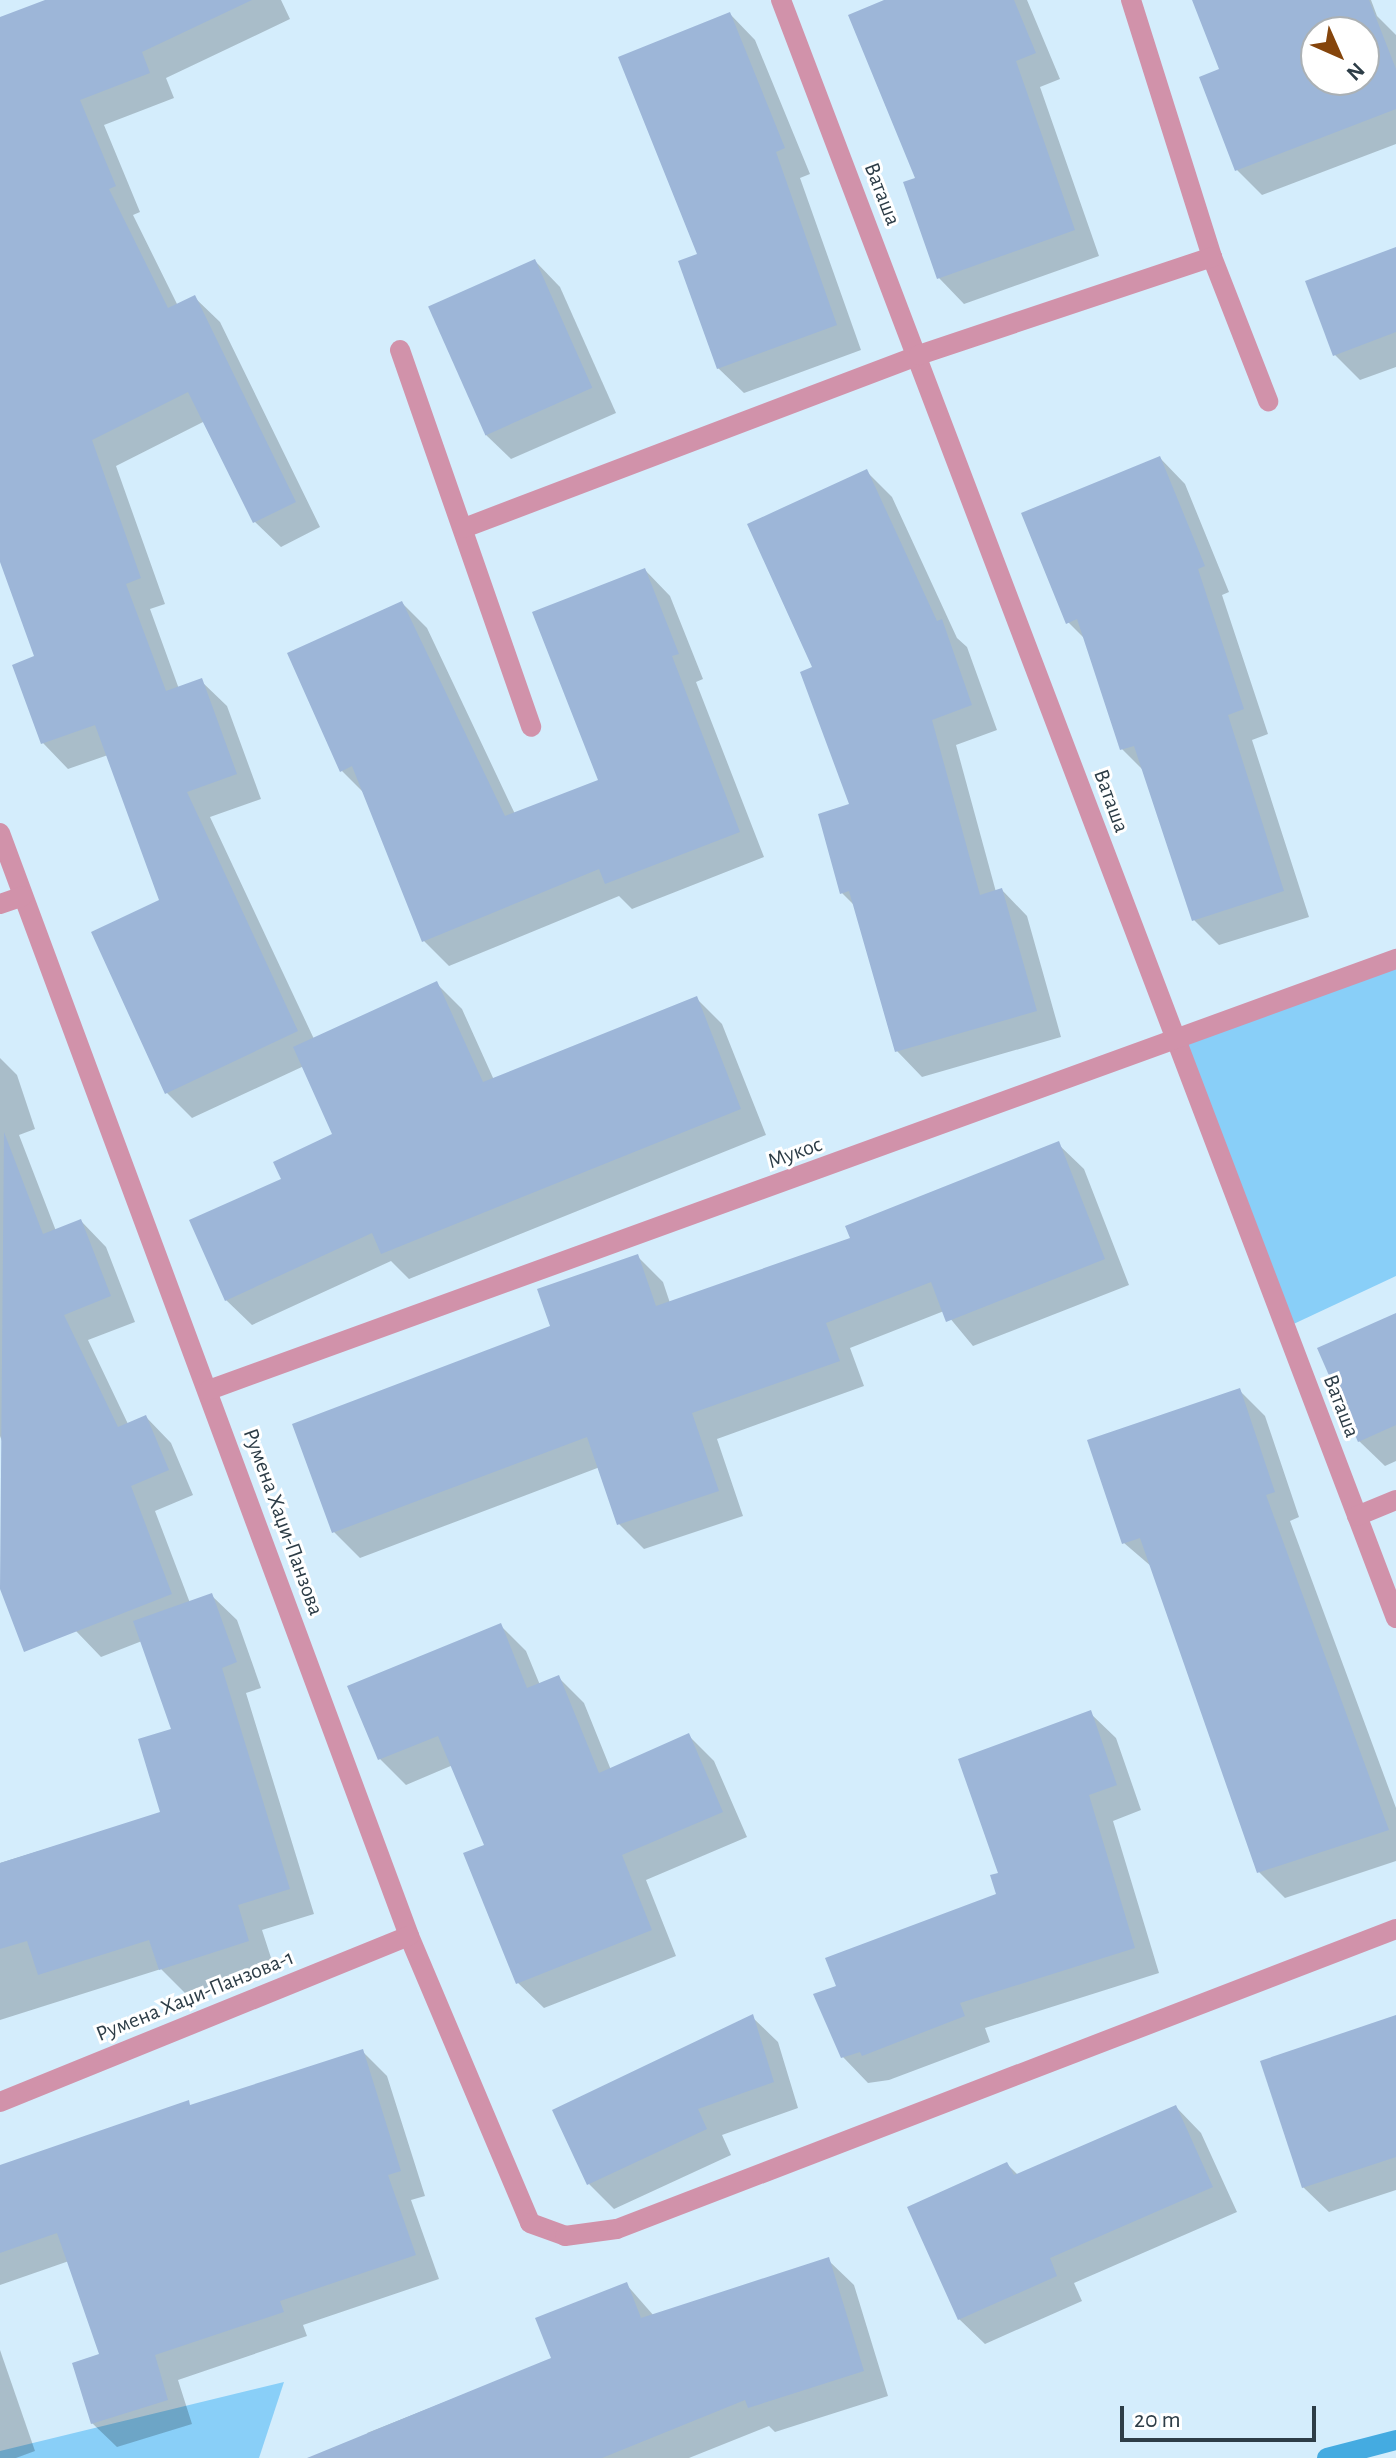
<!DOCTYPE html>
<meta charset="utf-8">
<style>
body{margin:0}
#map{position:relative;width:1396px;height:2458px;overflow:hidden;background:#d4edfc;font-family:"Alegreya Sans",sans-serif}
div>[style]{position:absolute}
.green>*{inset:0;background:#89cff8}
.shadow>*{inset:0;background:#0003}
.stream>*{height:20px;margin:-10px;padding:0 10px;transform-origin:10px;border-radius:10px;background:#44abe1}
.building>*{inset:0;background:#9db6d8;transform-origin:0 0}
.minor>*{height:20px;margin:-10px;padding:0 10px;transform-origin:10px;border-radius:10px;background:#d192aa}
span{translate:-50% -50%;white-space:nowrap;text-align:center;line-height:1.15;-webkit-text-stroke:6px #fff;paint-order:stroke}
.street-label{font-size:22px;color:#2d3d47}
.north{position:absolute;left:1300px;top:16px;width:80px;height:80px;box-sizing:border-box;background:#fff;border:2px solid #abb1b5;border-radius:50%;rotate:135deg;font-size:22px;font-weight:700;line-height:32px;text-align:center;color:#2d3d47}
.north::after{content:'';display:block;margin:auto;width:28px;height:36px;background:#85450c;clip-path:polygon(50% 0,100% 100%,50% 72%,0 100%)}
.scale{position:absolute;left:1120px;top:2406px;width:196px;height:36px;box-sizing:border-box;border:4px solid #2d3d47;border-top:0;padding-left:10px;font-size:24px;line-height:28px;white-space:nowrap;color:#2d3d47;-webkit-text-stroke:6px #fff;paint-order:stroke}
</style>
<div id="map">
<div class="green">
<div style="clip-path:polygon(1396px 959px,1396px 1276px,1285px 1328px,1175px 1042px)"></div>
<div style="clip-path:polygon(284px 2382px,259px 2458px,0 2458px,0 2451px)"></div>
</div>
<div class="shadow">
<div style="clip-path:polygon(51px 0,281px 0,290px 19px,166px 78px,174px 98px,104px 125px,140px 212px,133px 215px,178px 306px,194px 297px,220px 322px,320px 527px,281px 547px,255px 522px,205px 421px,116px 466px,165px 604px,150px 609px,179px 689px,201px 681px,227px 706px,261px 799px,210px 817px,314px 1039px,437px 984px,462px 1009px,494px 1080px,696px 998px,722px 1024px,766px 1135px,409px 1279px,391px 1261px,252px 1325px,226px 1300px,284px 1180px,335px 1135px,304px 1066px,192px 1118px,167px 1093px,161px 901px,108px 755px,68px 769px,43px 743px,36px 658px,0 556px,0 20px)"></div>
<div style="clip-path:polygon(889px 0,1027px 0,1060px 79px,1040px 87px,1099px 256px,964px 304px,939px 278px)"></div>
<div style="clip-path:polygon(evenodd,1194px 0,1371px 0,1377px 16px,1396px 35px,1396px 144px,1262px 195px,1237px 170px,1221px 70px,1194px 0,1316px 32px,1364px 32px,1364px 80px,1316px 80px,1316px 32px)"></div>
<div style="clip-path:polygon(730px 14px,755px 40px,810px 174px,800px 178px,861px 350px,744px 393px,718px 368px,699px 255px)"></div>
<div style="clip-path:polygon(1396px 249px,1396px 367px,1360px 380px,1334px 354px)"></div>
<div style="clip-path:polygon(535px 261px,560px 287px,616px 413px,511px 459px,485px 434px)"></div>
<div style="clip-path:polygon(1160px 458px,1185px 484px,1229px 592px,1222px 595px,1268px 734px,1252px 740px,1309px 917px,1219px 945px,1194px 920px,1145px 772px,1122px 749px,1087px 641px,1068px 622px)"></div>
<div style="clip-path:polygon(866px 471px,892px 497px,957px 638px,967px 647px,997px 730px,956px 745px,996px 892px,1002px 890px,1027px 916px,1061px 1037px,922px 1077px,897px 1051px,856px 907px,842px 893px,852px 806px,815px 668px)"></div>
<div style="clip-path:polygon(645px 570px,670px 596px,703px 679px,696px 682px,764px 857px,632px 909px,619px 896px,449px 966px,423px 940px,365px 794px,342px 771px,402px 603px,427px 628px,515px 814px,600px 781px)"></div>
<div style="clip-path:polygon(0 1058px,17px 1075px,35px 1129px,19px 1135px,56px 1231px,81px 1221px,106px 1247px,135px 1322px,88px 1340px,128px 1424px,146px 1417px,171px 1443px,193px 1495px,155px 1511px,190px 1603px,211px 1595px,237px 1620px,261px 1688px,246px 1693px,314px 1914px,262px 1930px,274px 1967px,186px 1994px,161px 1969px,0 2020px,0 1863px,163px 1813px,173px 1730px,142px 1641px,101px 1657px,76px 1631px,0 1436px)"></div>
<div style="clip-path:polygon(1058px 1144px,1084px 1169px,1129px 1285px,973px 1346px,944px 1311px,850px 1348px,864px 1386px,717px 1439px,743px 1516px,644px 1549px,619px 1524px,600px 1467px,360px 1558px,334px 1532px,294px 1425px,553px 1328px,637px 1256px,663px 1282px,670px 1303px,852px 1240px)"></div>
<div style="clip-path:polygon(1396px 1315px,1396px 1461px,1385px 1466px,1359px 1441px)"></div>
<div style="clip-path:polygon(1239px 1390px,1265px 1416px,1299px 1517px,1290px 1521px,1396px 1808px,1396px 1861px,1285px 1898px,1259px 1872px,1152px 1567px,1124px 1543px)"></div>
<div style="clip-path:polygon(500px 1625px,526px 1651px,540px 1685px,558px 1677px,584px 1703px,611px 1770px,689px 1736px,714px 1761px,747px 1837px,646px 1880px,676px 1956px,544px 2008px,518px 1983px,487px 1846px,453px 1765px,406px 1785px,380px 1759px,350px 1687px)"></div>
<div style="clip-path:polygon(1090px 1713px,1116px 1738px,1141px 1810px,1113px 1821px,1159px 1973px,985px 2028px,990px 2042px,889px 2080px,868px 2083px,843px 2057px,838px 1987px,999px 1896px,1001px 1874px)"></div>
<div style="clip-path:polygon(752px 2017px,778px 2042px,798px 2108px,722px 2135px,731px 2155px,614px 2209px,589px 2184px)"></div>
<div style="clip-path:polygon(1396px 2017px,1396px 2190px,1329px 2212px,1303px 2187px)"></div>
<div style="clip-path:polygon(362px 2051px,387px 2076px,425px 2196px,411px 2200px,439px 2279px,303px 2325px,307px 2336px,178px 2380px,192px 2424px,117px 2447px,92px 2423px,102px 2356px,69px 2261px,0 2285px,0 2184px)"></div>
<div style="clip-path:polygon(1176px 2107px,1201px 2133px,1237px 2212px,1074px 2283px,1082px 2301px,985px 2344px,959px 2319px,1007px 2164px,1018px 2175px)"></div>
<div style="clip-path:polygon(828px 2260px,854px 2285px,888px 2396px,775px 2432px,769px 2426px,689px 2458px,377px 2458px,367px 2433px,553px 2359px,626px 2284px,654px 2316px)"></div>
<div style="clip-path:polygon(0 2350px,35px 2451px,16px 2458px,0 2458px)"></div>
</div>
<div class="stream">
<div style="left:1327px;top:2458px;width:71px;rotate:-14.6deg"></div>
</div>
<div class="building">
<div style="clip-path:polygon(45px 0,252px 0,142px 52px,150px 73px,80px 100px,116px 186px,109px 189px,168px 308px,195px 295px,296px 502px,253px 523px,188px 392px,92px 440px,141px 578px,126px 584px,166px 691px,202px 678px,237px 774px,187px 792px,298px 1031px,165px 1094px,91px 932px,159px 900px,95px 725px,41px 744px,12px 665px,34px 656px,0 562px,0 17px)"></div>
<div style="clip-path:polygon(884px 0,1014px 0,1036px 53px,1016px 61px,1075px 230px,937px 279px,903px 182px,915px 178px,848px 15px)"></div>
<div style="clip-path:polygon(evenodd,1192px 0,1369px 0,1396px 69px,1396px 109px,1235px 171px,1199px 77px,1219px 69px,1192px 0,1316px 32px,1364px 32px,1364px 80px,1316px 80px,1316px 32px)"></div>
<div style="clip-path:polygon(730px 12px,785px 148px,776px 152px,837px 325px,717px 369px,678px 261px,697px 254px,618px 57px)"></div>
<div style="clip-path:polygon(1396px 247px,1396px 332px,1333px 356px,1305px 281px)"></div>
<div style="left:535px;top:259px;width:141px;height:117px;rotate:66deg"></div>
<div style="clip-path:polygon(1160px 456px,1205px 566px,1198px 569px,1244px 709px,1228px 715px,1284px 891px,1192px 921px,1134px 746px,1120px 750px,1077px 619px,1066px 624px,1021px 513px)"></div>
<div style="clip-path:polygon(867px 469px,937px 621px,942px 619px,972px 705px,932px 720px,980px 895px,1002px 888px,1037px 1011px,895px 1052px,849px 891px,840px 894px,818px 814px,849px 804px,800px 672px,812px 667px,747px 524px)"></div>
<div style="clip-path:polygon(645px 568px,679px 654px,672px 656px,740px 832px,605px 884px,599px 869px,422px 942px,352px 766px,340px 772px,287px 653px,402px 601px,505px 816px,598px 780px,532px 612px)"></div>
<div style="clip-path:polygon(437px 981px,483px 1082px,697px 996px,741px 1109px,381px 1254px,372px 1233px,225px 1301px,189px 1220px,281px 1179px,273px 1162px,332px 1134px,293px 1047px)"></div>
<div style="clip-path:polygon(4px 1132px,43px 1234px,81px 1219px,111px 1296px,64px 1315px,118px 1427px,146px 1415px,169px 1470px,131px 1486px,172px 1594px,24px 1652px,0 1589px)"></div>
<div style="clip-path:polygon(1059px 1141px,1105px 1259px,946px 1322px,931px 1282px,826px 1323px,840px 1361px,692px 1413px,719px 1491px,617px 1525px,587px 1437px,332px 1533px,292px 1424px,550px 1326px,537px 1289px,638px 1254px,656px 1306px,850px 1238px,845px 1226px)"></div>
<div style="clip-path:polygon(1396px 1313px,1396px 1425px,1358px 1442px,1317px 1348px)"></div>
<div style="clip-path:polygon(1240px 1388px,1275px 1492px,1266px 1495px,1389px 1830px,1257px 1873px,1140px 1538px,1122px 1544px,1087px 1440px)"></div>
<div style="clip-path:polygon(212px 1593px,237px 1662px,222px 1668px,290px 1889px,238px 1905px,249px 1941px,159px 1970px,149px 1940px,38px 1975px,27px 1941px,0 1949px,0 1863px,160px 1812px,138px 1739px,171px 1729px,133px 1621px)"></div>
<div style="clip-path:polygon(501px 1623px,527px 1688px,559px 1675px,599px 1773px,689px 1733px,723px 1812px,622px 1855px,652px 1930px,516px 1984px,463px 1853px,484px 1845px,438px 1736px,378px 1760px,347px 1686px)"></div>
<div style="clip-path:polygon(1091px 1710px,1117px 1785px,1089px 1795px,1135px 1948px,960px 2003px,965px 2016px,862px 2056px,860px 2052px,841px 2058px,813px 1994px,836px 1986px,825px 1958px,996px 1894px,990px 1875px,998px 1873px,958px 1759px)"></div>
<div style="clip-path:polygon(753px 2014px,774px 2082px,698px 2109px,707px 2129px,587px 2185px,552px 2110px)"></div>
<div style="clip-path:polygon(1396px 2015px,1396px 2157px,1302px 2188px,1260px 2061px)"></div>
<div style="clip-path:polygon(363px 2049px,401px 2171px,388px 2175px,416px 2255px,280px 2301px,284px 2312px,155px 2355px,168px 2400px,91px 2424px,72px 2363px,99px 2354px,57px 2233px,0 2253px,0 2165px,189px 2100px,190px 2105px)"></div>
<div style="clip-path:polygon(1176px 2105px,1213px 2187px,1050px 2258px,1057px 2276px,958px 2320px,907px 2207px,1007px 2162px,1014px 2175px)"></div>
<div style="clip-path:polygon(829px 2257px,864px 2371px,748px 2408px,745px 2400px,602px 2458px,307px 2458px,551px 2358px,535px 2318px,627px 2282px,641px 2318px)"></div>
</div>
<div class="minor">
<div style="left:781px;top:0;width:1731px;rotate:69.19deg"></div>
<div style="left:1131px;top:0;width:269px;rotate:72.5deg"></div>
<div style="left:1212px;top:257px;width:155px;rotate:68.7deg"></div>
<div style="left:400px;top:350px;width:399px;rotate:70.8deg"></div>
<div style="left:464px;top:528px;width:487px;rotate:-20.8deg"></div>
<div style="left:919px;top:355px;width:309px;rotate:-18.5deg"></div>
<div style="left:0;top:833px;width:1176px;rotate:69.65deg"></div>
<div style="left:409px;top:1936px;width:311px;rotate:67.1deg"></div>
<div style="left:530px;top:2223px;width:37px;rotate:20deg"></div>
<div style="left:565px;top:2236px;width:52px;rotate:-7.7deg"></div>
<div style="left:617px;top:2229px;width:835px;rotate:-21.06deg"></div>
<div style="left:0;top:904px;width:24px;rotate:-19deg"></div>
<div style="left:209px;top:1390px;width:1263px;rotate:-19.96deg"></div>
<div style="left:1357px;top:1516px;width:42px;rotate:-22.3deg"></div>
<div style="left:0;top:2102px;width:441px;rotate:-22.1deg"></div>
</div>
<div class="street-label">
<span style="left:882px;top:194px;rotate:69deg">Ваташа</span>
<span style="left:1111px;top:801px;rotate:70deg">Ваташа</span>
<span style="left:795px;top:1153px;rotate:-20deg">Мукос</span>
<span style="left:1341px;top:1406px;rotate:69deg">Ваташа</span>
<span style="left:283px;top:1522px;rotate:70deg">Румена Хаџи-Панзова</span>
<span style="left:195px;top:1996px;rotate:-22deg">Румена Хаџи-Панзова-1</span>
</div>
<div class="north">N</div>
<div class="scale">20 m</div>
</div>
